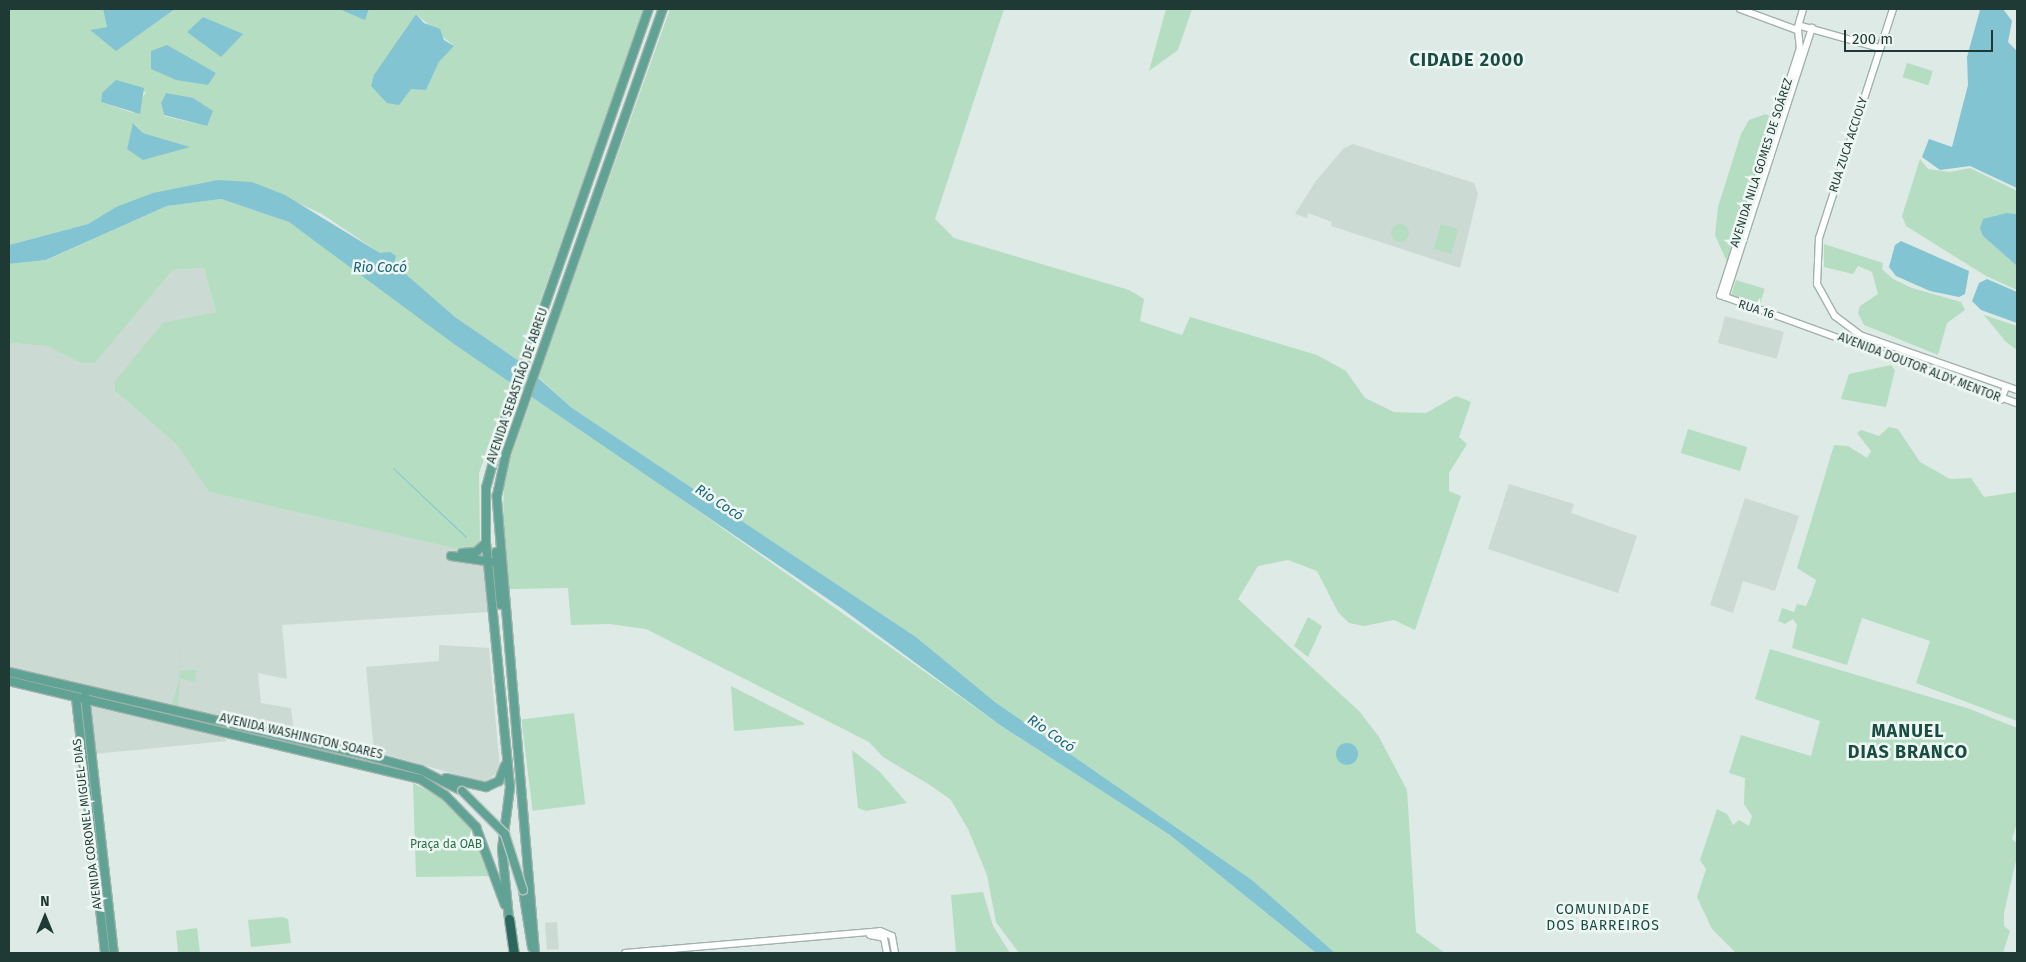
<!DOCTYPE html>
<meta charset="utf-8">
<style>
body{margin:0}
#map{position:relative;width:2026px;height:962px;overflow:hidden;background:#deeae5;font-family:"Fira Sans",sans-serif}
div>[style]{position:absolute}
.built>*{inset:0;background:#ccdad4;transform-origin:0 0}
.green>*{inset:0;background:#b5ddc1;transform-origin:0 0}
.round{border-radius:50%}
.water>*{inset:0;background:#82c4d2}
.stream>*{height:1px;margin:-0.5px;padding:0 0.5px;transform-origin:0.5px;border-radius:0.5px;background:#82c4d2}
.roads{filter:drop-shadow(1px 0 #a1b2ac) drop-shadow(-1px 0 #a1b2ac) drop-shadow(0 1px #a1b2ac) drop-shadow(0 -1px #a1b2ac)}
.minor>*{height:6px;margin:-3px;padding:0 3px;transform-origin:3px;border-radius:3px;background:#fff}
.major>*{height:8px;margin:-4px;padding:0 4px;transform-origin:4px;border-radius:4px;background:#60a293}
.highway>*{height:9px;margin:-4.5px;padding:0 4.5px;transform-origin:4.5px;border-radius:4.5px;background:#2a675c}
.bridges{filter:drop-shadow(1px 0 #bcc4c2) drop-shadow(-1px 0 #bcc4c2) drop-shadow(0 1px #bcc4c2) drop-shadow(0 -1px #bcc4c2)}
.major-bridge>*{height:8px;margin:-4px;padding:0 4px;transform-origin:4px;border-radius:4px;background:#60a293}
span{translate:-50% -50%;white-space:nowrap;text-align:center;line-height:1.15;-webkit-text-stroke:5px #eef7f3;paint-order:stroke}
.street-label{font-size:12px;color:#1f3a34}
.park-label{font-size:12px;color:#287246}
.water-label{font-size:14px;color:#176578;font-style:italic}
.neighbourhood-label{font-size:14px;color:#1a4d42;letter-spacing:1px}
.district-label{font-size:18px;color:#1a4d42;font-weight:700;letter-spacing:1px}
.frame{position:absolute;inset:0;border:10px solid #1f3a34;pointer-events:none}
.north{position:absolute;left:20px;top:892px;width:50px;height:50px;-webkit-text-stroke:4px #eef7f3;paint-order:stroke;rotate:0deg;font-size:14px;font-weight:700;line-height:20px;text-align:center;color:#1f3a34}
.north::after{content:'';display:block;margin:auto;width:18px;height:22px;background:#1f3a34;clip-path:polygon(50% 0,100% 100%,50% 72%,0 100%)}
.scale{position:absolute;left:1844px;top:30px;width:149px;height:22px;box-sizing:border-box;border:2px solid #1f3a34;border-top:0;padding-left:6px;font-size:15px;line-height:18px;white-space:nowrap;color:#1f3a34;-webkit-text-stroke:4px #eef7f3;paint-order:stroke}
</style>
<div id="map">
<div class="built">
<div style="clip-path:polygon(1353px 144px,1474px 183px,1478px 194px,1460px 268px,1331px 226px,1332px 222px,1308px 213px,1307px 218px,1295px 214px,1315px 182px,1344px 148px)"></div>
<div style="clip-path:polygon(204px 268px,216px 312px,150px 340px,114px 382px,115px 391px,176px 444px,209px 492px,486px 555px,488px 612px,282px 625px,287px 679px,258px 673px,261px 703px,291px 708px,294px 732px,9px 668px,9px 343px,47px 346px,95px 363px,173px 270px)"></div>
<div style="left:1725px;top:316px;width:61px;height:28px;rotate:15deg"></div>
<div style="clip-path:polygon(1509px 484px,1574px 504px,1571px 513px,1637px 536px,1618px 593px,1488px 549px)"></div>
<div style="clip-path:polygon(1745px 498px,1799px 516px,1775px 591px,1743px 581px,1733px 613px,1710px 605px)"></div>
<div style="clip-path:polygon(439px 645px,489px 648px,500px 769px,486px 783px,374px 751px,366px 667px,439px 661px)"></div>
<div style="clip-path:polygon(89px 706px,223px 737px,227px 741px,94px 754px)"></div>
<div style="left:557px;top:922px;width:27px;height:12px;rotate:86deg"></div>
</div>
<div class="green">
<div style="clip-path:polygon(evenodd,9px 9px,103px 9px,107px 27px,90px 30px,116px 50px,175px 9px,339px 9px,365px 19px,369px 9px,644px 9px,519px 361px,455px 317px,380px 253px,322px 214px,252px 182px,116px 207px,88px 224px,9px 245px,9px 9px,416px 14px,454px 46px,439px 62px,426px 90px,411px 88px,398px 40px,416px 14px,9px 9px,203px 17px,236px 33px,187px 32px,203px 17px,9px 9px,170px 49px,216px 73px,208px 85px,170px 49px,9px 9px,110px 88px,146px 92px,133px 113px,101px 102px,102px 93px,110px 88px,9px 9px,166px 93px,207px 126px,164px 116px,161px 103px,166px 93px,9px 9px,134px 123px,143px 133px,189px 147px,127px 149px,134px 123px)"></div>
<div style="clip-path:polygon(670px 9px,1004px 9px,935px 219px,954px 238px,1129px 290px,1144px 299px,1140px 321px,1182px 335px,1190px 317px,1317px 355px,1346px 371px,1365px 398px,1394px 412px,1426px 413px,1456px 396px,1471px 402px,1459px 437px,1467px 444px,1449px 473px,1449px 491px,1461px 496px,1415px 630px,1394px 620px,1364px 626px,1349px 623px,1338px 612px,1317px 571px,1288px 560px,1258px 566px,1238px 599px,1360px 712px,1379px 737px,1407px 790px,1416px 932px,1445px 953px,1335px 953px,1252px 880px,995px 702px,916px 637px,572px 408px,538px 377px)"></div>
<div style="clip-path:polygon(1166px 9px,1192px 9px,1178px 50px,1149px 71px)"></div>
<div style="left:1907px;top:63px;width:27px;height:15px;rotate:17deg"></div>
<div style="clip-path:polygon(1766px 114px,1773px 119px,1727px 262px,1715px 235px,1718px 207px,1741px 134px,1749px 120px)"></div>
<div style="clip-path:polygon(1920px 159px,1928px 169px,1950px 172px,1970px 168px,2017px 191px,2017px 214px,2006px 213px,1983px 236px,2017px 266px,2017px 290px,1986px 276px,1906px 226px,1902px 216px)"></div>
<div style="clip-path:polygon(221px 199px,289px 222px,512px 381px,479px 473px,480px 544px,467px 551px,209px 492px,176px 444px,115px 391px,114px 382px,163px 323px,216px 312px,204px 268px,173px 270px,95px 363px,82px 363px,47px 346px,9px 343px,9px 264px,47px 260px,167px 206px)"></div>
<div class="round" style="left:1391px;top:224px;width:18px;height:18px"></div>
<div style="left:1441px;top:224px;width:18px;height:26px;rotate:16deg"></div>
<div style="clip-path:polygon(1824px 244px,1883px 263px,1882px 269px,1893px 279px,1912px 288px,1961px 302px,1965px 310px,1947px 323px,1938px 355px,1864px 325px,1858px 313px,1860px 306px,1878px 294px,1872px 272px,1858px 266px,1853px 274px,1824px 267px)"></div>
<div style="left:1736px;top:280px;width:30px;height:17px;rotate:17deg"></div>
<div style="clip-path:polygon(1984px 315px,2017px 326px,2017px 350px,2006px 342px)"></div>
<div style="clip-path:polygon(1891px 365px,1895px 370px,1886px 407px,1841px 399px,1849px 374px)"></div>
<div style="clip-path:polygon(533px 394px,1000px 725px,1170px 835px,1316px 953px,1019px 953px,996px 922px,987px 875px,968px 829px,951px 800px,930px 785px,883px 757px,869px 742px,646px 629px,609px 624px,571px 625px,568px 588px,509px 589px,503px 535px,504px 476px)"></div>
<div style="clip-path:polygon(1889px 427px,1898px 429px,1920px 462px,1950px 479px,1971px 478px,1984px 497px,2017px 492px,2017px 721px,1916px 683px,1930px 641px,1862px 618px,1847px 665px,1792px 648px,1797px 625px,1793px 619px,1785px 624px,1778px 621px,1782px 608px,1794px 612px,1797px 604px,1806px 606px,1811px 595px,1816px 580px,1797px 568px,1834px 445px,1848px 446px,1867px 458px,1871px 451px,1857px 433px,1861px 430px,1879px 436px)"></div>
<div style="left:1688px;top:429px;width:62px;height:25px;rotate:17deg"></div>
<div style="clip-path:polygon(1308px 617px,1322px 626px,1308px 657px,1294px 646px)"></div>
<div style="clip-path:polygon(182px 622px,180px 671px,196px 670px,195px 682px,180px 678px,178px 709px,172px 703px,179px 681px)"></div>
<div style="clip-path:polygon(1770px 649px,1970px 709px,2017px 728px,2017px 823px,2012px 839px,2017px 843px,2017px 856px,2004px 913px,2004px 926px,2010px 931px,2003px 953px,1736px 953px,1712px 929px,1697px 897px,1706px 869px,1700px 860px,1717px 809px,1727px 814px,1733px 825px,1739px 820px,1749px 826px,1752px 816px,1744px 804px,1745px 778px,1729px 773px,1741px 735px,1811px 756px,1820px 721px,1755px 699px)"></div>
<div style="clip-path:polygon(731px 686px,804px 723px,804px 725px,734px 731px)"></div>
<div style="left:574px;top:713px;width:92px;height:53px;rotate:83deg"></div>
<div style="clip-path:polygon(852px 750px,880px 772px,907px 803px,866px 811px,858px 808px)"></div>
<div style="clip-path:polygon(413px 783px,445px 800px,469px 825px,492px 876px,416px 877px)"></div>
<div style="clip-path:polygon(983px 892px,993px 926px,1010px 953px,956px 953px,951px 895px)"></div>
<div style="clip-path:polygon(282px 917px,288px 919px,291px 943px,251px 947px,248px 920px)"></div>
<div style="clip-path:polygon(197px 928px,200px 953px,178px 953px,176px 931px)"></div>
</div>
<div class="water">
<div style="clip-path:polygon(103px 9px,175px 9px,116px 51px,90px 30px,107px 27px)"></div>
<div style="clip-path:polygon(339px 9px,369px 9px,365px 20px)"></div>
<div style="clip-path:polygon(1980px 10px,2003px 9px,2012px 21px,2008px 42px,2017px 51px,2017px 188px,1970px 166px,1940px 170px,1922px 157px,1929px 139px,1952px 147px,1968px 85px,1967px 57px)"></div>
<div style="clip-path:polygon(416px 14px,424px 23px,440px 29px,444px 40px,454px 46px,439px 62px,426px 90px,411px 89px,399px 105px,387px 103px,371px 86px,374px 75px)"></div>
<div style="clip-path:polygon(203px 17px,243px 34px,221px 57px,187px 32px)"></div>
<div style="clip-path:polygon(167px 45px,216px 73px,208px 85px,176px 80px,151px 69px,151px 51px)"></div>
<div style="clip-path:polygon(116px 80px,144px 88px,140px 114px,101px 102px,102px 93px)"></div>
<div style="clip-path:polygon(166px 93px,193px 98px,213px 111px,207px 126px,164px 115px,161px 103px)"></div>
<div style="clip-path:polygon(133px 123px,143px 133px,190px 147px,143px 160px,127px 149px)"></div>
<div style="clip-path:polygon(218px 180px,252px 182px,285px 195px,380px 253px,390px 252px,396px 256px,394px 264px,455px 317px,519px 361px,572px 408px,916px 637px,995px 702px,1252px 880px,1335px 953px,1316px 953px,1170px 835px,1000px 725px,841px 608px,454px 344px,289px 222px,221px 199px,167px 206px,46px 260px,9px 264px,9px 245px,88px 224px,116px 207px,153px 193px)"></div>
<div style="clip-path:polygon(2007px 213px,2017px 214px,2017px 266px,1983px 236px,1980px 228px,1983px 219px)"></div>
<div style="clip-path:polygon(1901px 241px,1969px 271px,1965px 294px,1959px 297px,1930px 291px,1896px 276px,1889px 267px,1895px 245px)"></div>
<div style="clip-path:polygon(1987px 279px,2017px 292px,2017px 323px,1981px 310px,1972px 301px,1979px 283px)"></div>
<div class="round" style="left:1336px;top:743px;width:22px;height:22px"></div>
</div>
<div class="stream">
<div style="left:393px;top:468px;width:100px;rotate:43.4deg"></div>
</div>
<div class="roads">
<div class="minor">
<div style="left:1740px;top:9px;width:61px;rotate:20.2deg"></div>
<div style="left:1797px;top:30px;width:22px;rotate:-74deg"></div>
<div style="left:1893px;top:9px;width:241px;rotate:107.9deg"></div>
<div style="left:1819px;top:238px;width:46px;rotate:92.5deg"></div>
<div style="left:1817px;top:284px;width:37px;rotate:61deg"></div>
<div style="left:1835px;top:316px;width:31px;rotate:37deg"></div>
<div style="left:1860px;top:335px;width:166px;rotate:19.3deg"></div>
<div style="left:1801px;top:26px;width:82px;rotate:15.6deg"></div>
<div style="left:1798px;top:30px;width:18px;rotate:84deg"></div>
<div style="left:1800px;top:48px;width:260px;rotate:107.9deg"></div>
<div style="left:1720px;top:295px;width:316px;rotate:20deg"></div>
<div style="left:1725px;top:297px;width:283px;rotate:-72.1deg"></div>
<div style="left:2001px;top:400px;width:14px;rotate:-69deg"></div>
<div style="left:870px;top:935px;width:14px;rotate:12deg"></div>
<div style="left:884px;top:938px;width:15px;rotate:79deg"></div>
<div style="left:625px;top:953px;width:256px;rotate:-4.9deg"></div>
<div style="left:880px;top:931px;width:13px;rotate:23deg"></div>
<div style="left:892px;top:936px;width:17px;rotate:80deg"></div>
</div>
<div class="major">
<div style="left:496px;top:552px;width:53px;rotate:84.6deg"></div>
<div style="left:462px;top:553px;width:14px;rotate:-4deg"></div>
<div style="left:476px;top:552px;width:13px;rotate:-42deg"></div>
<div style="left:451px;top:556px;width:40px;rotate:8.5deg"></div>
<div style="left:9px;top:672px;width:370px;rotate:13.1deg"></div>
<div style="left:369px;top:756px;width:54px;rotate:15.1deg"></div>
<div style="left:421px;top:770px;width:46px;rotate:27.1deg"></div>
<div style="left:9px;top:681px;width:423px;rotate:13.4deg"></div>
<div style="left:420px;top:779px;width:30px;rotate:33deg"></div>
<div style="left:445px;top:795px;width:45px;rotate:45.9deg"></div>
<div style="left:476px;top:827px;width:83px;rotate:69.6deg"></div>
<div style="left:85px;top:696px;width:259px;rotate:83.6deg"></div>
<div style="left:76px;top:698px;width:257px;rotate:83.5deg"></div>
<div style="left:446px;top:778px;width:41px;rotate:12.7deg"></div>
<div style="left:486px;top:787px;width:14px;rotate:-25deg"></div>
<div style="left:499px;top:781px;width:17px;rotate:-69deg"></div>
<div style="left:523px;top:890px;width:58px;rotate:81deg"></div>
<div style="left:509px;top:919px;width:70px;rotate:-95.7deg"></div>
<div style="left:502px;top:849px;width:63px;rotate:-82.6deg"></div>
<div style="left:510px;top:787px;width:245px;rotate:-95.6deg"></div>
<div style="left:486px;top:543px;width:55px;rotate:-90deg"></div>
<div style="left:486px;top:488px;width:68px;rotate:-74.7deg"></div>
<div style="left:504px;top:422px;width:438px;rotate:-70.7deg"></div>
<div style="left:535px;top:953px;width:459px;rotate:-94.8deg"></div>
<div style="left:497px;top:496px;width:43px;rotate:-77.9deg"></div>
<div style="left:506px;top:454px;width:472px;rotate:-70.6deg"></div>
</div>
<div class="highway">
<div style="left:509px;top:919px;width:34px;rotate:82deg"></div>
</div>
</div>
<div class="bridges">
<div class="major-bridge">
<div style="left:462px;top:791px;width:61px;rotate:45deg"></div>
<div style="left:505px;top:834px;width:59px;rotate:72.2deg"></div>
</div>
</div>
<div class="street-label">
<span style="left:1849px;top:145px;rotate:-72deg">RUA ZUCA ACCIOLY</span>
<span style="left:1762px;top:163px;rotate:-72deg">AVENIDA NILA GOMES DE SOÁREZ</span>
<span style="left:1756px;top:310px;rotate:18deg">RUA 16</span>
<span style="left:1919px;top:368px;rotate:21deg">AVENIDA DOUTOR ALDY MENTOR</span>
<span style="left:518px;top:386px;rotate:-71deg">AVENIDA SEBASTIÃO DE ABREU</span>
<span style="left:301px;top:737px;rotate:13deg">AVENIDA WASHINGTON SOARES</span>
<span style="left:88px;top:824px;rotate:-97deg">AVENIDA CORONEL MIGUEL DIAS</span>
</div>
<div class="park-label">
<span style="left:446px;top:845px">Praça da OAB</span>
</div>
<div class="water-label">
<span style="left:380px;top:268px">Rio Cocó</span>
<span style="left:719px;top:503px;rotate:33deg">Rio Cocó</span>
<span style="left:1051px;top:734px;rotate:35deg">Rio Cocó</span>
</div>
<div class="neighbourhood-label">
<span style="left:1603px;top:918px">COMUNIDADE<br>DOS BARREIROS</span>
</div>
<div class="district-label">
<span style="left:1467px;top:60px">CIDADE 2000</span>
<span style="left:1908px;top:742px">MANUEL<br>DIAS BRANCO</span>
</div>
<div class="frame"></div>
<div class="north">N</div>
<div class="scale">200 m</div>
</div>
